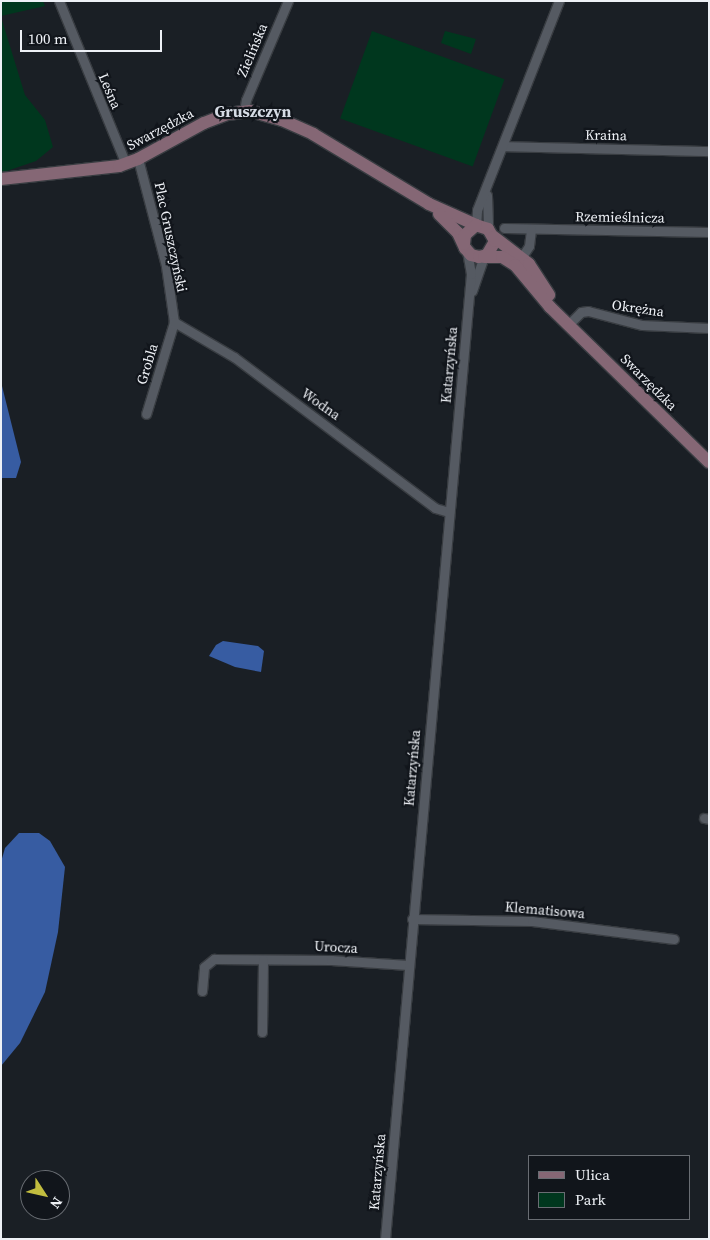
<!DOCTYPE html>
<meta charset="utf-8">
<style>
body{margin:0}
#map{position:relative;width:710px;height:1240px;overflow:hidden;background:#1a1f25;font-family:"Source Serif 4",serif}
div>[style]{position:absolute}
.green>*{inset:0;background:#00371e;transform-origin:0 0}
.water>*{inset:0;background:#375ca2}
.roads{filter:drop-shadow(1px 0 #383c41) drop-shadow(-1px 0 #383c41) drop-shadow(0 1px #383c41) drop-shadow(0 -1px #383c41)}
.street>*{height:9px;margin:-4.5px;padding:0 4.5px;transform-origin:4.5px;border-radius:4.5px;background:#555a62}
.secondary>*{height:12px;margin:-6px;padding:0 6px;transform-origin:6px;border-radius:6px;background:#856775}
span{translate:-50% -50%;white-space:nowrap;text-align:center;line-height:1.15;-webkit-text-stroke:4.5px #11151b;paint-order:stroke}
.street-label{font-size:14px;color:#eef1f6}
.quarter-label{font-size:16px;color:#d6dce5;font-weight:700}
.frame{position:absolute;inset:0;border:2px solid #eef1f6;pointer-events:none}
.legend{position:absolute;left:528px;top:1155px;width:162px;height:65px;box-sizing:border-box;background:#11151b;border:1px solid #696d73;margin:0;padding:6px 9px;list-style:none;font-size:15px;color:#eef1f6}
.legend li{display:flex;align-items:center;gap:10px;height:25px}
.legend b{width:25px;border:1px solid #696d73}
.north{position:absolute;left:20px;top:1170px;width:50px;height:50px;box-sizing:border-box;background:#11151b;border:1px solid #696d73;border-radius:50%;rotate:125deg;font-size:14px;font-weight:700;line-height:20px;text-align:center;color:#eef1f6}
.north::after{content:'';display:block;margin:auto;width:18px;height:22px;background:#c2bd3f;clip-path:polygon(50% 0,100% 100%,50% 72%,0 100%)}
.scale{position:absolute;left:20px;top:30px;width:142px;height:22px;box-sizing:border-box;border:2px solid #eef1f6;border-top:0;padding-left:6px;font-size:15px;line-height:18px;white-space:nowrap;color:#eef1f6;-webkit-text-stroke:4px #11151b;paint-order:stroke}
</style>
<div id="map">
<div class="green">
<div style="clip-path:polygon(1px 1px,43px 1px,45px 6px,1px 16px)"></div>
<div style="clip-path:polygon(1px 17px,25px 95px,45px 120px,53px 147px,36px 161px,1px 173px)"></div>
<div style="left:372px;top:31px;width:141px;height:93px;rotate:20deg"></div>
<div style="clip-path:polygon(445px 31px,476px 39px,471px 54px,441px 43px)"></div>
</div>
<div class="water">
<div style="clip-path:polygon(1px 382px,21px 462px,16px 478px,1px 478px)"></div>
<div style="clip-path:polygon(223px 641px,258px 646px,264px 651px,261px 672px,235px 667px,209px 656px,216px 645px)"></div>
<div style="clip-path:polygon(19px 833px,39px 833px,50px 841px,65px 867px,58px 932px,45px 992px,20px 1043px,1px 1066px,1px 862px,5px 848px)"></div>
</div>
<div class="roads">
<div class="street">
<div style="left:59px;top:1px;width:176px;rotate:67.7deg"></div>
<div style="left:244px;top:111px;width:11px;rotate:-80deg"></div>
<div style="left:246px;top:100px;width:108px;rotate:-67deg"></div>
<div style="left:503px;top:146px;width:206px;rotate:1.4deg"></div>
<div style="left:138px;top:159px;width:111px;rotate:75.3deg"></div>
<div style="left:166px;top:266px;width:57px;rotate:81.9deg"></div>
<div style="left:174px;top:322px;width:96px;rotate:106.9deg"></div>
<div style="left:487px;top:195px;width:34px;rotate:88deg"></div>
<div style="left:476px;top:225px;width:15px;rotate:-86deg"></div>
<div style="left:477px;top:210px;width:225px;rotate:-68.6deg"></div>
<div style="left:504px;top:228px;width:205px;rotate:1.1deg"></div>
<div style="left:519px;top:261px;width:18px;rotate:-56deg"></div>
<div style="left:529px;top:246px;width:17px;rotate:-83deg"></div>
<div style="left:472px;top:291px;width:36px;rotate:-71deg"></div>
<div style="left:174px;top:322px;width:69px;rotate:30.3deg"></div>
<div style="left:234px;top:357px;width:251px;rotate:36.9deg"></div>
<div style="left:435px;top:508px;width:15px;rotate:16deg"></div>
<div style="left:569px;top:324px;width:17px;rotate:-45deg"></div>
<div style="left:581px;top:312px;width:7px;rotate:-8deg"></div>
<div style="left:588px;top:311px;width:56px;rotate:14.5deg"></div>
<div style="left:642px;top:325px;width:67px;rotate:2.6deg"></div>
<div style="left:704px;top:818px;width:5px;rotate:11deg"></div>
<div style="left:412px;top:919px;width:120px;rotate:1deg"></div>
<div style="left:532px;top:921px;width:143px;rotate:7.2deg"></div>
<div style="left:202px;top:991px;width:24px;rotate:-85deg"></div>
<div style="left:204px;top:967px;width:13px;rotate:-39deg"></div>
<div style="left:214px;top:959px;width:117px;rotate:0.5deg"></div>
<div style="left:331px;top:960px;width:77px;rotate:3.7deg"></div>
<div style="left:262px;top:1032px;width:72px;rotate:-89.2deg"></div>
<div style="left:385px;top:1239px;width:969px;rotate:-84.91deg"></div>
<div style="left:471px;top:274px;width:22px;rotate:-100deg"></div>
</div>
<div class="secondary">
<div style="left:1px;top:179px;width:119px;rotate:-6.3deg"></div>
<div style="left:119px;top:166px;width:20px;rotate:-20deg"></div>
<div style="left:138px;top:159px;width:75px;rotate:-28.6deg"></div>
<div style="left:204px;top:123px;width:26px;rotate:-21deg"></div>
<div style="left:228px;top:114px;width:22px;rotate:-8deg"></div>
<div style="left:250px;top:111px;width:33px;rotate:16deg"></div>
<div style="left:282px;top:120px;width:34px;rotate:24deg"></div>
<div style="left:313px;top:134px;width:135px;rotate:31.1deg"></div>
<div style="left:429px;top:204px;width:51px;rotate:24.1deg"></div>
<div style="left:439px;top:214px;width:27px;rotate:45deg"></div>
<div style="left:458px;top:233px;width:17px;rotate:65deg"></div>
<div style="left:465px;top:248px;width:9px;rotate:49deg"></div>
<div style="left:471px;top:255px;width:8px;rotate:14deg"></div>
<div style="left:479px;top:257px;width:8px;rotate:-14deg"></div>
<div style="left:487px;top:255px;width:16px;rotate:-60deg"></div>
<div style="left:495px;top:241px;width:14px;rotate:-120deg"></div>
<div style="left:488px;top:229px;width:13px;rotate:-162deg"></div>
<div style="left:476px;top:225px;width:15px;rotate:138deg"></div>
<div style="left:465px;top:235px;width:9px;rotate:96deg"></div>
<div style="left:494px;top:237px;width:44px;rotate:37.6deg"></div>
<div style="left:529px;top:264px;width:37px;rotate:57deg"></div>
<div style="left:484px;top:257px;width:18px"></div>
<div style="left:502px;top:257px;width:15px;rotate:32deg"></div>
<div style="left:515px;top:265px;width:55px;rotate:50.2deg"></div>
<div style="left:550px;top:307px;width:222px;rotate:44.3deg"></div>
</div>
</div>
<div class="street-label">
<span style="left:252px;top:50px;rotate:-67deg">Zielińska</span>
<span style="left:110px;top:91px;rotate:67deg">Leśna</span>
<span style="left:160px;top:129px;rotate:-28deg">Swarzędzka</span>
<span style="left:606px;top:135px;rotate:1deg">Kraina</span>
<span style="left:620px;top:217px;rotate:1deg">Rzemieślnicza</span>
<span style="left:171px;top:237px;rotate:78deg">Plac Gruszczyński</span>
<span style="left:638px;top:308px;rotate:8deg">Okrężna</span>
<span style="left:147px;top:364px;rotate:-73deg">Grobla</span>
<span style="left:449px;top:365px;rotate:-85deg">Katarzyńska</span>
<span style="left:649px;top:382px;rotate:45deg">Swarzędzka</span>
<span style="left:321px;top:404px;rotate:35deg">Wodna</span>
<span style="left:412px;top:768px;rotate:-85deg">Katarzyńska</span>
<span style="left:545px;top:910px;rotate:5deg">Klematisowa</span>
<span style="left:336px;top:947px;rotate:3deg">Urocza</span>
<span style="left:377px;top:1172px;rotate:-85deg">Katarzyńska</span>
</div>
<div class="quarter-label">
<span style="left:253px;top:111px">Gruszczyn</span>
</div>
<div class="frame"></div>
<ul class="legend">
<li><b style="height:6px;background:#856775"></b>Ulica</li>
<li><b style="height:14px;background:#00371e"></b>Park</li>
</ul>
<div class="north">N</div>
<div class="scale">100 m</div>
</div>
